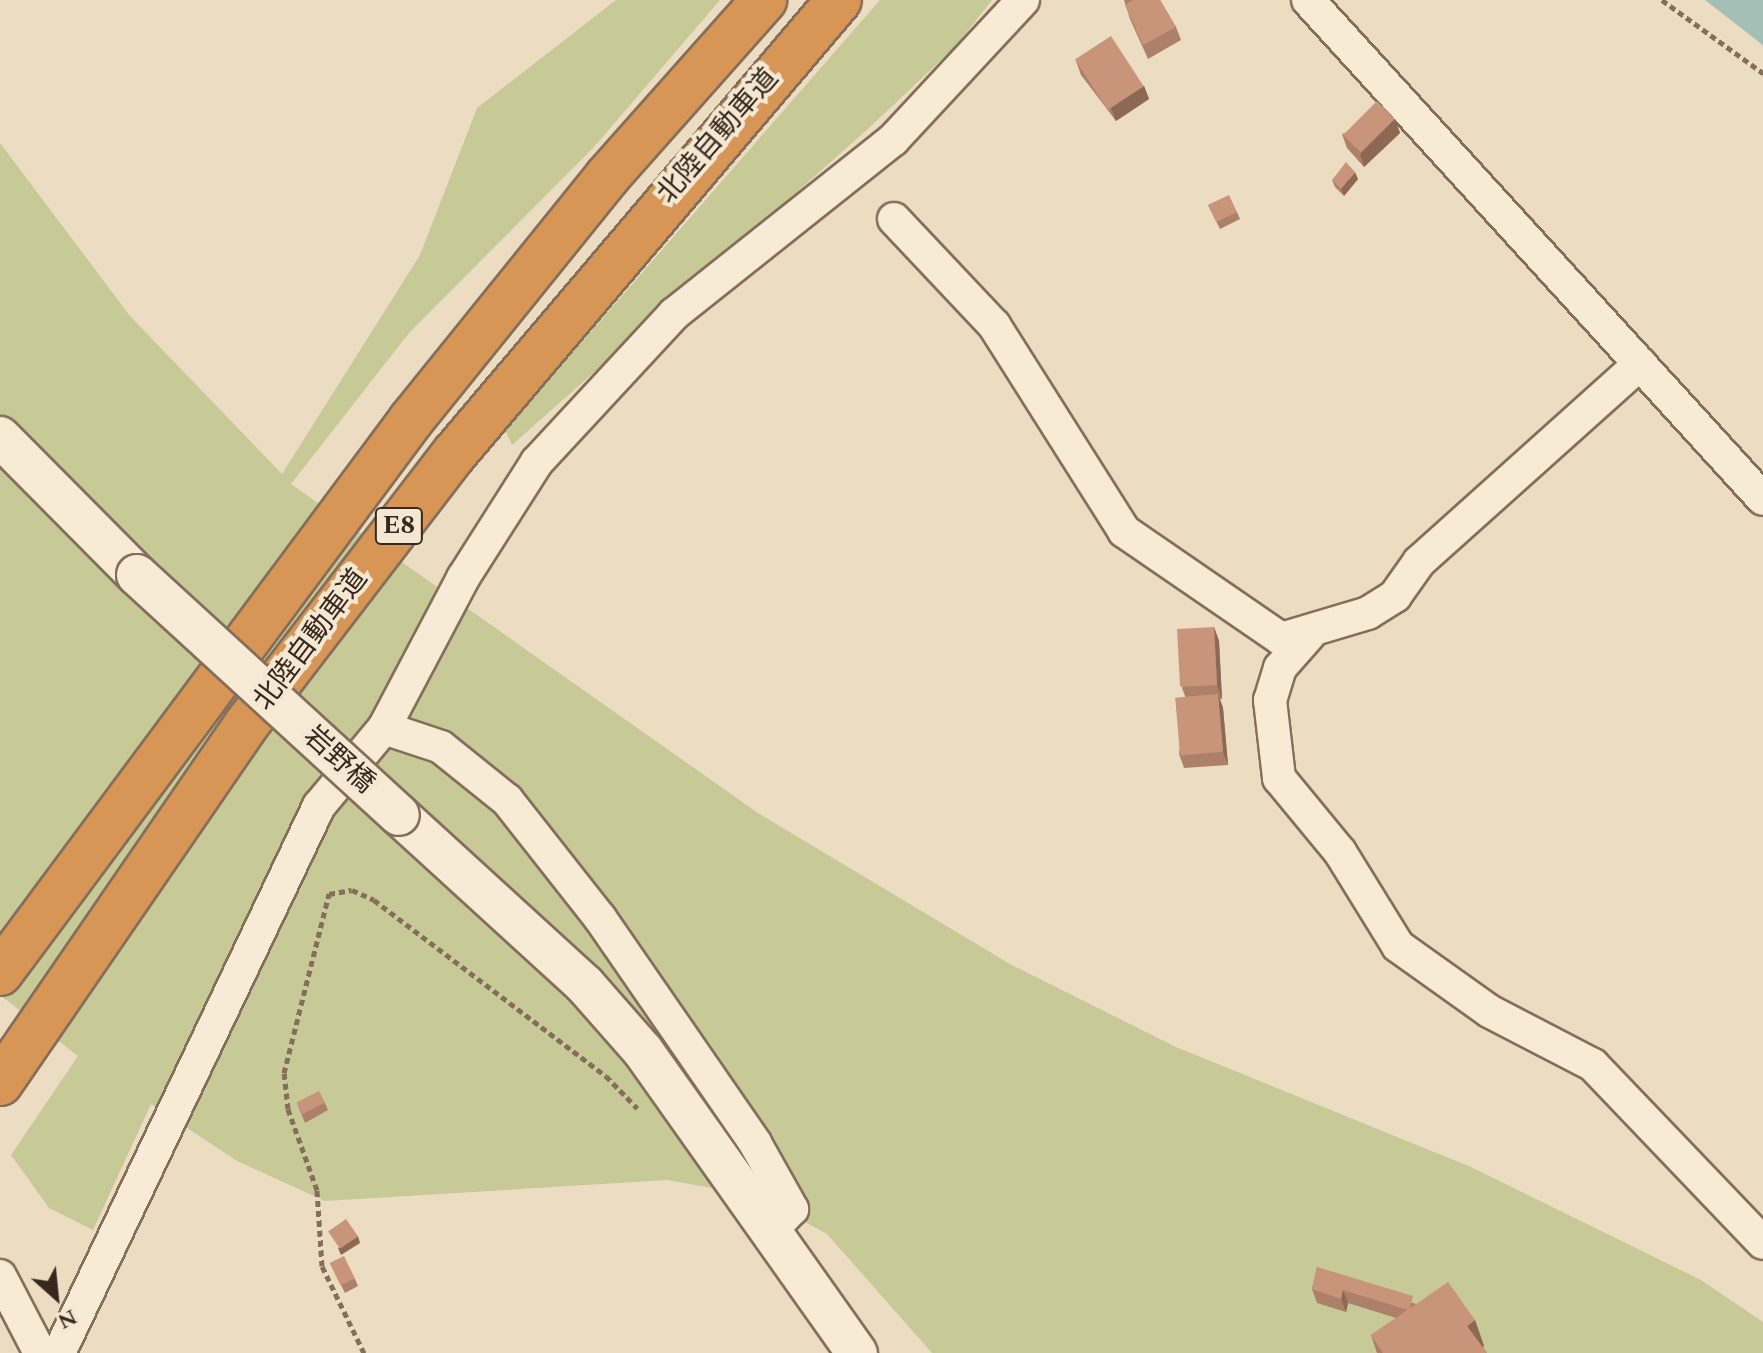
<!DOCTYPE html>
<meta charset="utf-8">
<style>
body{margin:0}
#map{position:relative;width:1763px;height:1353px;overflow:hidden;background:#ecddc2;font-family:Spectral,"Noto Sans JP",serif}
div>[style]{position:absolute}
.green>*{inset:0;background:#c7c997}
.water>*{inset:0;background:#a4bfb5}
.path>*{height:5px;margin-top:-2.5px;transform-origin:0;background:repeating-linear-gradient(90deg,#856e5a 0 6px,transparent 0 10px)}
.roads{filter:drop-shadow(2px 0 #856e5a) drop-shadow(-2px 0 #856e5a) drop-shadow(0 2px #856e5a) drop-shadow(0 -2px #856e5a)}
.minor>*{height:32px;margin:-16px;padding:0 16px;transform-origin:16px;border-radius:16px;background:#f7ebd5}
.tertiary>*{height:40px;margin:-20px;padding:0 20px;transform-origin:20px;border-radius:20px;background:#f7ebd5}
.motorway>*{height:44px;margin:-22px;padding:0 22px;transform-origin:22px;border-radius:22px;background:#d89656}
.bridges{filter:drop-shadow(2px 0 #856e5a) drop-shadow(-2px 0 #856e5a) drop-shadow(0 2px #856e5a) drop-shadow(0 -2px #856e5a)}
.tertiary-bridge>*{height:40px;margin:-20px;padding:0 20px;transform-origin:20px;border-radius:20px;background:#f7ebd5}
.wall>*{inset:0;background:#ad8069}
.shaded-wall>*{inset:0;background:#8d6855}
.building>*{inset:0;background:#c9957a;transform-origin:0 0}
span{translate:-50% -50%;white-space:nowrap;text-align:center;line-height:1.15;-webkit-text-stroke:8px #f4e8d2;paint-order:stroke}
.shield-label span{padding:2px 6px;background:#f4e8d2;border:2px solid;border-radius:6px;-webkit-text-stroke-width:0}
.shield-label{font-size:26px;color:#36281e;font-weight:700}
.street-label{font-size:28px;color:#36281e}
.north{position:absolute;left:16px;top:1257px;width:80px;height:80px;-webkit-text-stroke:6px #f4e8d2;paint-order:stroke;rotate:153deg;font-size:22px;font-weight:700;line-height:32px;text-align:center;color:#36281e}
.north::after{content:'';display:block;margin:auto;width:28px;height:36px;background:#36281e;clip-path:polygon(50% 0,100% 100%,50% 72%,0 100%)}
</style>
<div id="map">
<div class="green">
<div style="clip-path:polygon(616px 0,720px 0,594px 147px,409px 333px,291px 484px,758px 813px,1010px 964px,1176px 1047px,1471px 1167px,1701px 1280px,1763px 1322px,1763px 1353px,932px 1353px,827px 1234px,757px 1196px,667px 1180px,325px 1201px,237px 1161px,151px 1104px,93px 1230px,49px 1208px,11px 1155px,78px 1056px,0 995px,0 143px,130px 316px,282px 474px,420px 255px,477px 108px)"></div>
<div style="clip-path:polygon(880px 0,992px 0,956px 46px,870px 127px,512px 445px,505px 430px)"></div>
</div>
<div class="water">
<div style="clip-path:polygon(1705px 0,1763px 0,1763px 46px,1759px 42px)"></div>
</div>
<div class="path">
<div style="left:1662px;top:0;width:125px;rotate:35.9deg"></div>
<div style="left:364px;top:1353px;width:97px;rotate:-115.8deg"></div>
<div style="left:322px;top:1266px;width:76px;rotate:-93.8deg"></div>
<div style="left:317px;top:1190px;width:86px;rotate:-109.7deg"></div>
<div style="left:288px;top:1109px;width:36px;rotate:-96deg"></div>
<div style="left:284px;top:1073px;width:185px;rotate:-75.9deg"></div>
<div style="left:329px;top:894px;width:23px;rotate:-10deg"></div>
<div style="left:352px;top:890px;width:24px;rotate:24deg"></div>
<div style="left:374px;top:900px;width:291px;rotate:37.2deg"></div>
<div style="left:606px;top:1076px;width:45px;rotate:45.9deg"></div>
</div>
<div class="roads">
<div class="minor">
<div style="left:1308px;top:0;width:675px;rotate:47.64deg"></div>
<div style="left:894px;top:219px;width:146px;rotate:46.7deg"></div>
<div style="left:994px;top:325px;width:244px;rotate:57.7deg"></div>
<div style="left:1124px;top:531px;width:191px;rotate:34.5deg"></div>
<div style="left:1281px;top:639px;width:91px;rotate:-16.6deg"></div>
<div style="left:1368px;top:613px;width:32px;rotate:-32deg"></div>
<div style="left:1395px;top:596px;width:42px;rotate:-54.8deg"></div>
<div style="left:1419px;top:562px;width:297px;rotate:-41.9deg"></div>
<div style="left:1309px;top:635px;width:44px;rotate:131.3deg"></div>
<div style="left:1280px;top:668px;width:34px;rotate:107deg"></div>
<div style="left:1270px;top:700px;width:79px;rotate:83.4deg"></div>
<div style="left:1279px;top:778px;width:96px;rotate:50.5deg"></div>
<div style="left:1340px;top:852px;width:110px;rotate:58.3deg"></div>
<div style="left:1398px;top:946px;width:112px;rotate:35.5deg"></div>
<div style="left:1489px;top:1011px;width:117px;rotate:27.4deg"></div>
<div style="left:1593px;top:1065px;width:246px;rotate:46.3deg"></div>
<div style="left:384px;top:728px;width:60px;rotate:18.4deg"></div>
<div style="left:441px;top:747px;width:85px;rotate:38.8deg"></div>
<div style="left:507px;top:800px;width:150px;rotate:51.8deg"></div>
<div style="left:600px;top:918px;width:273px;rotate:55.4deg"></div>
<div style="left:755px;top:1143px;width:76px;rotate:60.7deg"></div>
<div style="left:792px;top:1209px;width:28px;rotate:134deg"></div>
<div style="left:0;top:1276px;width:87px;rotate:62.5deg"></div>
<div style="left:59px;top:1353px;width:606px;rotate:-64.58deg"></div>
<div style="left:319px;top:806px;width:102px;rotate:-50.2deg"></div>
<div style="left:384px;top:728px;width:170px;rotate:-62.2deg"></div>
<div style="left:463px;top:578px;width:138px;rotate:-57.5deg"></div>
<div style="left:537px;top:462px;width:202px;rotate:-47.2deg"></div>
<div style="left:674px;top:314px;width:280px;rotate:-38.5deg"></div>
<div style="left:893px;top:140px;width:191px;rotate:-47.1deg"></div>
</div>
<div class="tertiary">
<div style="left:0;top:437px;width:194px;rotate:45.2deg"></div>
<div style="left:399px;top:815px;width:252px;rotate:42.4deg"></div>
<div style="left:585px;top:985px;width:88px;rotate:48.7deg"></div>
<div style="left:643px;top:1051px;width:370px;rotate:54.7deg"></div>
</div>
<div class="motorway">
<div style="left:0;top:973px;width:689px;rotate:-53.38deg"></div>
<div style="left:411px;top:420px;width:312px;rotate:-51.1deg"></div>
<div style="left:607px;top:177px;width:237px;rotate:-48.4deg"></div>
<div style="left:0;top:1083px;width:434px;rotate:-55.5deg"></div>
<div style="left:246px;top:725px;width:342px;rotate:-52.5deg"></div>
<div style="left:454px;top:454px;width:595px;rotate:-49.7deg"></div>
</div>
</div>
<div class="bridges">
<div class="tertiary-bridge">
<div style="left:137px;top:575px;width:355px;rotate:42.5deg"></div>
</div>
</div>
<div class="wall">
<div style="clip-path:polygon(1124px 0,1160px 0,1176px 27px,1181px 40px,1148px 59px,1130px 19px)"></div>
<div style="clip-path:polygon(1076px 61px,1144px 86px,1149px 99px,1116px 121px,1081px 75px)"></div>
<div style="clip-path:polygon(1395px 119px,1400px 133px,1364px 167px,1347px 148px,1342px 134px)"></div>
<div style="clip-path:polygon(1358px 179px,1344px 196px,1335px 187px,1332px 180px)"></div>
<div style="clip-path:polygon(1208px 205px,1237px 212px,1240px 219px,1220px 229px)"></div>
<div style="clip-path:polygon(1214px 627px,1219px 641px,1222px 699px,1220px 699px,1223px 708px,1228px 765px,1184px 768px,1179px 754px,1185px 696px,1182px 688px)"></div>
<div style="clip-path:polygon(297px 1103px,325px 1103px,328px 1110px,305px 1123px)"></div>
<div style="clip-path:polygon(330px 1263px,355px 1279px,358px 1286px,345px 1293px)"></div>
<div style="clip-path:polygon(1317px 1267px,1416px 1304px,1475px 1320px,1484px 1346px,1483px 1347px,1487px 1353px,1377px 1353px,1371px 1335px,1396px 1318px,1348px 1303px,1346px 1312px,1317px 1303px,1312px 1289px)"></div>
</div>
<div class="shaded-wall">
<div style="clip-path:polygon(1144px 86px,1149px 99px,1116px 121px,1111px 108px)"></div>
<div style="clip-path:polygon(1395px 119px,1400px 133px,1364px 167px,1360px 154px)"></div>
<div style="clip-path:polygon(1355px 172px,1358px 179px,1344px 196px,1341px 189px)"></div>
<div style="clip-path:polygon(1214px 627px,1219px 641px,1222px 699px,1217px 685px)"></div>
<div style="clip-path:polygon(1218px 694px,1223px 708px,1228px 765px,1223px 752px)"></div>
<div style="clip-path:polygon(358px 1236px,360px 1243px,341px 1255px,338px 1248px)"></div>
<div style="clip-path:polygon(1343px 1290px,1348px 1303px,1346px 1312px,1341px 1299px)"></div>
<div style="clip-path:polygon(1475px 1320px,1484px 1346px,1477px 1352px,1467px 1326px)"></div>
</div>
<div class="building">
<div style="clip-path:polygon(1133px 0,1160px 0,1176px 27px,1143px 45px,1125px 5px)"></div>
<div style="left:1111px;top:36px;width:60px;height:43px;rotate:57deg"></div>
<div style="left:1377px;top:101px;width:25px;height:48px;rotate:45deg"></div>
<div style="clip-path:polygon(1346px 162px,1355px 172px,1341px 189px,1332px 180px)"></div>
<div style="left:1229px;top:195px;width:19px;height:23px;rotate:65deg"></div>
<div style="left:1214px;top:627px;width:58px;height:37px;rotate:87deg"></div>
<div style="left:1218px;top:694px;width:58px;height:43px;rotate:85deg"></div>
<div style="left:319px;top:1091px;width:13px;height:25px;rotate:63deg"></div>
<div style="left:346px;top:1219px;width:21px;height:22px;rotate:55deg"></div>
<div style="left:344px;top:1256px;width:25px;height:16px;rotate:64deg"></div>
<div style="clip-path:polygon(1317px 1267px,1413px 1296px,1410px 1308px,1408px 1310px,1343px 1290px,1341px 1299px,1312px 1289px)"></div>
<div style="clip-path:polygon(1448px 1282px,1475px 1320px,1467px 1326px,1487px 1353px,1383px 1353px,1371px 1335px)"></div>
</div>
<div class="shield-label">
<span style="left:399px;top:526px">E8</span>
</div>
<div class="street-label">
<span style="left:718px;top:136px;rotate:-49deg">北陸自動車道</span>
<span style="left:311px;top:640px;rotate:-53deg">北陸自動車道</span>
<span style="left:339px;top:760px;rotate:42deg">岩野橋</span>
</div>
<div class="north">N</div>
</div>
